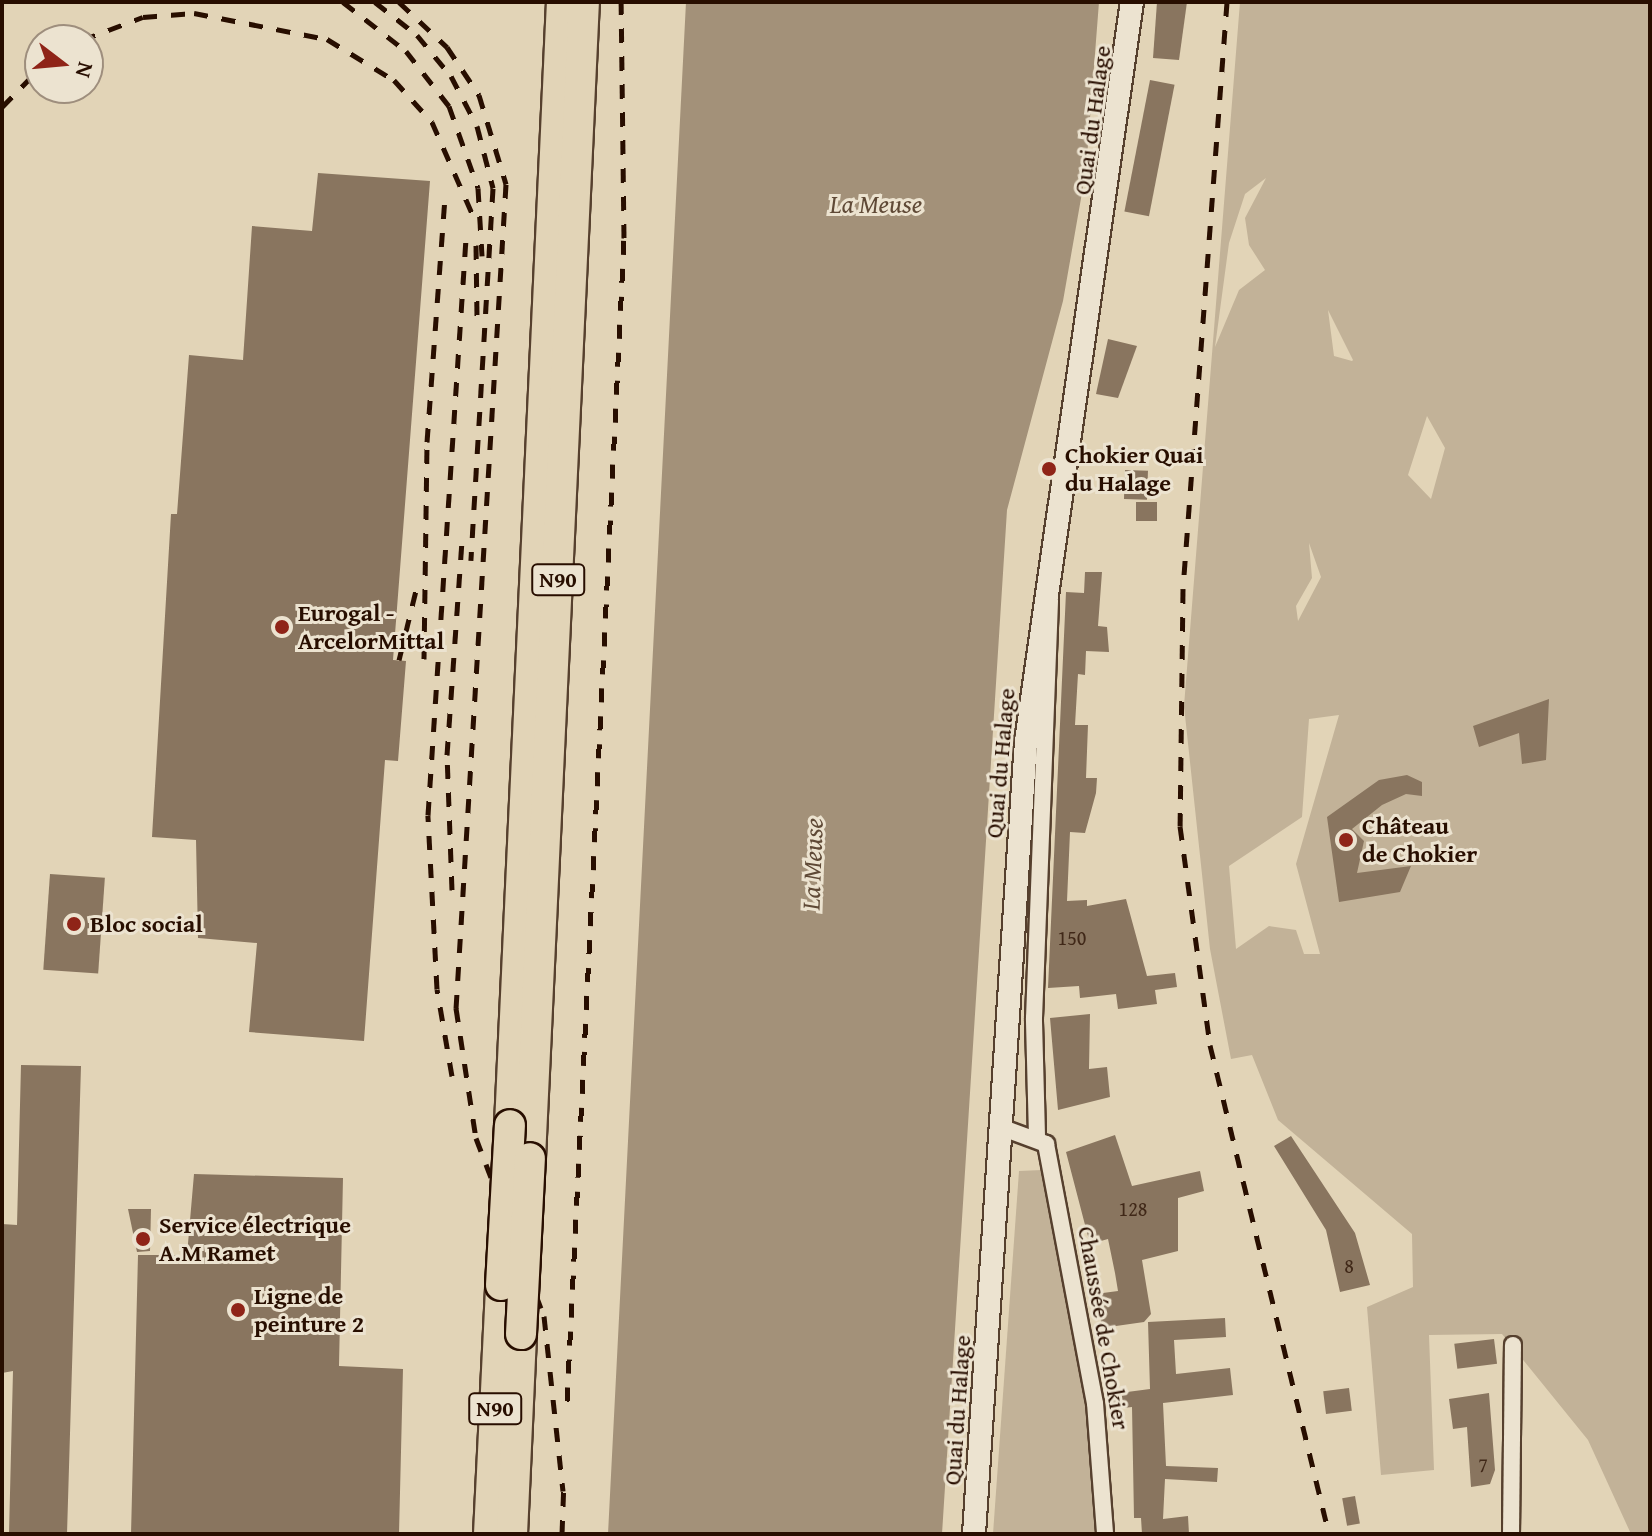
<!DOCTYPE html>
<meta charset="utf-8">
<style>
body{margin:0}
#map{position:relative;width:1652px;height:1536px;overflow:hidden;background:#e2d4b7;font-family:"Gentium Book Plus",serif}
div>[style]{position:absolute}
.green>*{inset:0;background:#c2b298}
.water>*{inset:0;background:#a39179}
.building>*{inset:0;background:#89755f;transform-origin:0 0}
.roads{filter:drop-shadow(2px 0 #56402e) drop-shadow(-2px 0 #56402e) drop-shadow(0 2px #56402e) drop-shadow(0 -2px #56402e)}
.street>*{height:16px;margin:-8px;padding:0 8px;transform-origin:8px;border-radius:8px;background:#ece3d0}
.secondary>*{height:22px;margin:-11px;padding:0 11px;transform-origin:11px;border-radius:11px;background:#ece3d0}
.highway>*{height:30px;margin:-15px;padding:0 15px;transform-origin:15px;border-radius:15px;background:#e2d4b7}
.rail>*{height:5px;margin-top:-2.5px;transform-origin:0;background:repeating-linear-gradient(90deg,#280e00 0 14px,transparent 0 28px)}
.bridges{filter:drop-shadow(2px 0 #280e00) drop-shadow(-2px 0 #280e00) drop-shadow(0 2px #280e00) drop-shadow(0 -2px #280e00)}
.highway-bridge>*{height:30px;margin:-15px;padding:0 15px;transform-origin:15px;border-radius:15px;background:#e2d4b7}
.dots>*{width:22px;height:22px;translate:-50% -50%;box-sizing:border-box;border:4px solid #ece3d0;border-radius:50%}
span{translate:-50% -50%;white-space:nowrap;text-align:center;line-height:1.15;-webkit-text-stroke:6px #ece3d0;paint-order:stroke}
.number-label{font-size:20px;color:#402818}
.number-label span{-webkit-text-stroke-width:0}
.shield-label span{padding:2px 6px;background:#ece3d0;border:2px solid;border-radius:6px;-webkit-text-stroke-width:0}
.shield-label{font-size:22px;color:#280e00;font-weight:700}
.street-label{font-size:24px;color:#280e00}
.poi-label{font-size:24px;color:#280e00;font-weight:700}
.left{translate:0 -50%;text-align:left}
.water-label{font-size:26px;color:#5f4936;font-style:italic}
.frame{position:absolute;inset:0;border:4px solid #280e00;pointer-events:none}
.north{position:absolute;left:24px;top:24px;width:80px;height:80px;box-sizing:border-box;background:#ece3d0;border:2px solid #9e8e7d;border-radius:50%;rotate:106deg;font-size:22px;font-weight:700;line-height:32px;text-align:center;color:#280e00}
.north::after{content:'';display:block;margin:auto;width:28px;height:36px;background:#8f2418;clip-path:polygon(50% 0,100% 100%,50% 72%,0 100%)}
</style>
<div id="map">
<div class="green">
<div style="clip-path:polygon(evenodd,1240px 2px,1650px 2px,1650px 1534px,1631px 1534px,1588px 1440px,1502px 1334px,1429px 1335px,1434px 1470px,1381px 1475px,1367px 1307px,1413px 1287px,1412px 1234px,1278px 1120px,1252px 1055px,1231px 1059px,1210px 949px,1184px 706px,1240px 2px,1266px 178px,1245px 218px,1249px 245px,1265px 270px,1239px 290px,1215px 347px,1229px 243px,1245px 194px,1266px 178px,1240px 2px,1328px 310px,1353px 360px,1352px 361px,1334px 356px,1328px 310px,1240px 2px,1427px 416px,1445px 448px,1431px 499px,1408px 475px,1427px 416px,1240px 2px,1309px 543px,1321px 577px,1298px 621px,1296px 606px,1312px 578px,1309px 543px,1240px 2px,1339px 715px,1296px 864px,1320px 954px,1304px 954px,1296px 930px,1269px 926px,1236px 949px,1229px 866px,1302px 817px,1309px 719px,1339px 715px)"></div>
<div style="clip-path:polygon(1042px 1170px,1074px 1327px,1103px 1534px,993px 1534px,1019px 1171px)"></div>
</div>
<div class="water">
<div style="clip-path:polygon(686px 2px,1099px 2px,1086px 170px,1063px 301px,1007px 510px,942px 1534px,608px 1534px)"></div>
</div>
<div class="building">
<div style="clip-path:polygon(1157px 2px,1187px 2px,1179px 60px,1153px 58px)"></div>
<div style="left:1150px;top:80px;width:25px;height:134px;rotate:11deg"></div>
<div style="clip-path:polygon(318px 173px,430px 181px,393px 660px,406px 661px,398px 761px,385px 760px,364px 1041px,249px 1032px,257px 943px,198px 938px,196px 840px,152px 837px,171px 514px,177px 514px,189px 355px,243px 360px,252px 226px,312px 231px)"></div>
<div style="clip-path:polygon(1108px 339px,1137px 346px,1118px 398px,1096px 394px)"></div>
<div style="left:1125px;top:470px;width:23px;height:29px;rotate:2deg"></div>
<div style="left:1136px;top:502px;width:21px;height:19px"></div>
<div style="clip-path:polygon(1085px 572px,1102px 572px,1098px 626px,1107px 627px,1109px 652px,1086px 651px,1085px 675px,1078px 674px,1075px 725px,1088px 725px,1086px 778px,1097px 778px,1096px 793px,1085px 833px,1070px 832px,1067px 901px,1087px 900px,1087px 906px,1126px 899px,1147px 976px,1175px 973px,1177px 987px,1155px 990px,1157px 1004px,1118px 1009px,1116px 994px,1080px 998px,1079px 986px,1048px 988px,1066px 592px,1084px 593px)"></div>
<div style="clip-path:polygon(1549px 699px,1546px 760px,1522px 764px,1519px 733px,1479px 747px,1473px 726px)"></div>
<div style="clip-path:polygon(1407px 775px,1422px 782px,1422px 796px,1406px 794px,1382px 805px,1352px 829px,1364px 841px,1357px 873px,1411px 866px,1400px 892px,1339px 902px,1327px 817px,1379px 780px)"></div>
<div style="left:50px;top:874px;width:55px;height:96px;rotate:4deg"></div>
<div style="clip-path:polygon(1090px 1014px,1089px 1069px,1107px 1067px,1110px 1097px,1058px 1110px,1050px 1018px)"></div>
<div style="clip-path:polygon(21px 1065px,81px 1066px,67px 1534px,9px 1534px,13px 1371px,2px 1373px,2px 1224px,17px 1225px)"></div>
<div style="clip-path:polygon(1115px 1135px,1132px 1186px,1200px 1171px,1204px 1191px,1178px 1198px,1178px 1251px,1142px 1260px,1151px 1314px,1144px 1322px,1102px 1328px,1098px 1304px,1103px 1293px,1118px 1291px,1115px 1273px,1108px 1239px,1090px 1244px,1066px 1152px)"></div>
<div style="clip-path:polygon(1291px 1136px,1355px 1233px,1370px 1285px,1340px 1292px,1326px 1230px,1274px 1146px)"></div>
<div style="clip-path:polygon(194px 1174px,343px 1178px,339px 1366px,403px 1369px,399px 1534px,131px 1534px,138px 1255px,187px 1255px)"></div>
<div style="clip-path:polygon(128px 1209px,151px 1209px,150px 1251px,137px 1252px)"></div>
<div style="clip-path:polygon(1225px 1318px,1226px 1337px,1174px 1340px,1176px 1374px,1230px 1368px,1233px 1395px,1163px 1403px,1166px 1466px,1218px 1468px,1217px 1482px,1165px 1479px,1163px 1519px,1188px 1516px,1189px 1534px,1142px 1534px,1141px 1518px,1134px 1518px,1132px 1407px,1114px 1409px,1112px 1394px,1150px 1389px,1148px 1322px)"></div>
<div style="left:1494px;top:1339px;width:25px;height:40px;rotate:83deg"></div>
<div style="left:1349px;top:1388px;width:23px;height:26px;rotate:83deg"></div>
<div style="clip-path:polygon(1489px 1393px,1495px 1470px,1490px 1484px,1471px 1487px,1467px 1427px,1453px 1429px,1449px 1399px)"></div>
<div style="left:1355px;top:1496px;width:28px;height:13px;rotate:80deg"></div>
</div>
<div class="roads">
<div class="street">
<div style="left:1003px;top:1128px;width:46px;rotate:20.4deg"></div>
<div style="left:1046px;top:1144px;width:264px;rotate:79.3deg"></div>
<div style="left:1095px;top:1403px;width:131px;rotate:85.6deg"></div>
<div style="left:1037px;top:1136px;width:118px;rotate:-91.5deg"></div>
<div style="left:1034px;top:1018px;width:418px;rotate:-87.8deg"></div>
<div style="left:1511px;top:1534px;width:189px;rotate:-89.4deg"></div>
</div>
<div class="secondary">
<div style="left:974px;top:1534px;width:795px;rotate:-86.25deg"></div>
<div style="left:1026px;top:741px;width:747px;rotate:-81.84deg"></div>
</div>
<div class="highway">
<div style="left:510px;top:1125px;width:1124px;rotate:-87.35deg"></div>
<div style="left:530px;top:1158px;width:1157px;rotate:-87.33deg"></div>
<div style="left:489px;top:1534px;width:249px;rotate:-87.2deg"></div>
<div style="left:512px;top:1534px;width:200px;rotate:-87.4deg"></div>
</div>
</div>
<div class="rail">
<div style="left:343px;top:2px;width:80px;rotate:37.9deg"></div>
<div style="left:406px;top:51px;width:70px;rotate:52deg"></div>
<div style="left:449px;top:106px;width:87px;rotate:70.5deg"></div>
<div style="left:478px;top:188px;width:68px;rotate:86.6deg"></div>
<div style="left:375px;top:2px;width:53px;rotate:38.2deg"></div>
<div style="left:417px;top:35px;width:53px;rotate:50.3deg"></div>
<div style="left:451px;top:76px;width:56px;rotate:62.5deg"></div>
<div style="left:477px;top:126px;width:64px;rotate:75.5deg"></div>
<div style="left:493px;top:188px;width:373px;rotate:93.4deg"></div>
<div style="left:399px;top:2px;width:66px;rotate:43.2deg"></div>
<div style="left:447px;top:47px;width:58px;rotate:56.3deg"></div>
<div style="left:479px;top:95px;width:93px;rotate:73.1deg"></div>
<div style="left:506px;top:184px;width:826px;rotate:93.47deg"></div>
<div style="left:456px;top:1008px;width:132px;rotate:81.3deg"></div>
<div style="left:476px;top:1138px;width:191px;rotate:69.1deg"></div>
<div style="left:544px;top:1316px;width:176px;rotate:83.8deg"></div>
<div style="left:1227px;top:2px;width:589px;rotate:94.29deg"></div>
<div style="left:1183px;top:589px;width:237px;rotate:90.7deg"></div>
<div style="left:1180px;top:826px;width:221px;rotate:82.2deg"></div>
<div style="left:1210px;top:1045px;width:503px;rotate:76.32deg"></div>
<div style="left:82px;top:40px;width:65px;rotate:-20.7deg"></div>
<div style="left:143px;top:17px;width:51px;rotate:-4.5deg"></div>
<div style="left:194px;top:13px;width:136px;rotate:11.1deg"></div>
<div style="left:327px;top:39px;width:79px;rotate:31.5deg"></div>
<div style="left:394px;top:80px;width:57px;rotate:47.9deg"></div>
<div style="left:432px;top:122px;width:99px;rotate:66.3deg"></div>
<div style="left:2px;top:107px;width:54px;rotate:-45.7deg"></div>
<div style="left:476px;top:245px;width:76px;rotate:89.2deg"></div>
<div style="left:424px;top:659px;width:217px;rotate:-89.2deg"></div>
<div style="left:427px;top:442px;width:246px;rotate:-85.8deg"></div>
<div style="left:399px;top:660px;width:76px;rotate:-76.3deg"></div>
<div style="left:452px;top:890px;width:135px;rotate:-92.1deg"></div>
<div style="left:447px;top:755px;width:213px;rotate:-86deg"></div>
<div style="left:452px;top:1076px;width:88px;rotate:-99.8deg"></div>
<div style="left:437px;top:989px;width:174px;rotate:-93deg"></div>
<div style="left:428px;top:815px;width:577px;rotate:-86.23deg"></div>
<div style="left:567px;top:1401px;width:1164px;rotate:-87.19deg"></div>
<div style="left:624px;top:238px;width:236px;rotate:-90.7deg"></div>
<div style="left:562px;top:1534px;width:54px;rotate:-87.9deg"></div>
</div>
<div class="bridges">
<div class="highway-bridge">
<div style="left:501px;top:1285px;width:160px;rotate:-86.8deg"></div>
<div style="left:521px;top:1334px;width:176px;rotate:-87.1deg"></div>
</div>
</div>
<div class="dots">
<div style="left:1049px;top:469px;background:#8f2418"></div>
<div style="left:282px;top:627px;background:#8f2418"></div>
<div style="left:1346px;top:840px;background:#8f2418"></div>
<div style="left:74px;top:924px;background:#8f2418"></div>
<div style="left:143px;top:1239px;background:#8f2418"></div>
<div style="left:238px;top:1310px;background:#8f2418"></div>
</div>
<div class="number-label">
<span style="left:1072px;top:937px">150</span>
<span style="left:1133px;top:1208px">128</span>
<span style="left:1349px;top:1265px">8</span>
<span style="left:1483px;top:1464px">7</span>
</div>
<div class="shield-label">
<span style="left:558px;top:580px">N90</span>
<span style="left:495px;top:1409px">N90</span>
</div>
<div class="street-label">
<span style="left:1092px;top:120px;rotate:-82deg">Quai du Halage</span>
<span style="left:1000px;top:763px;rotate:-85deg">Quai du Halage</span>
<span style="left:1104px;top:1328px;rotate:80deg">Chaussée de Chokier</span>
<span style="left:957px;top:1410px;rotate:-86deg">Quai du Halage</span>
</div>
<div class="poi-label">
<span class="left" style="left:1065px;top:469px">Chokier Quai<br>du Halage</span>
<span class="left" style="left:298px;top:627px">Eurogal -<br>ArcelorMittal</span>
<span class="left" style="left:1362px;top:840px">Château<br>de Chokier</span>
<span class="left" style="left:90px;top:924px">Bloc social</span>
<span class="left" style="left:159px;top:1239px">Service électrique<br>A.M Ramet</span>
<span class="left" style="left:254px;top:1310px">Ligne de<br>peinture 2</span>
</div>
<div class="water-label">
<span style="left:876px;top:204px">La Meuse</span>
<span style="left:812px;top:864px;rotate:-88deg">La Meuse</span>
</div>
<div class="frame"></div>
<div class="north">N</div>
</div>
